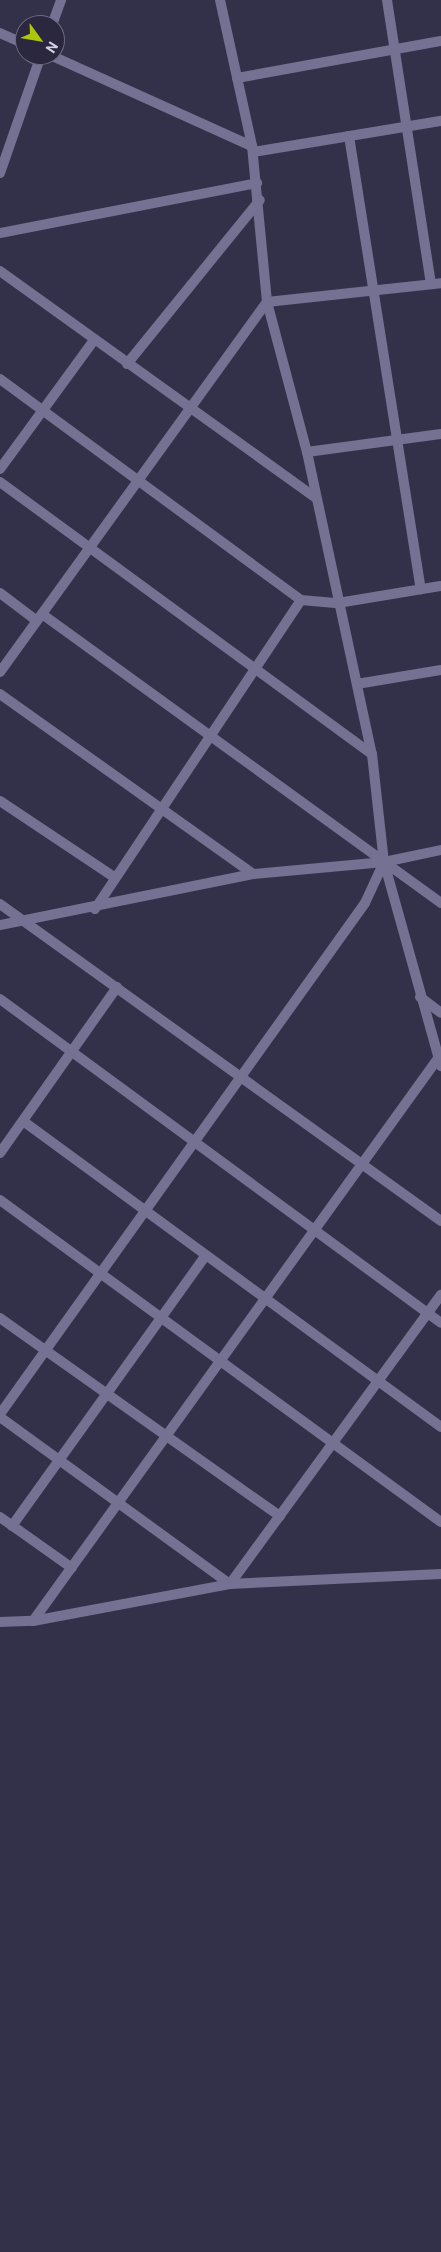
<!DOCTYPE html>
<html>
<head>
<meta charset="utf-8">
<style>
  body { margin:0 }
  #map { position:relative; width:441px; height:2252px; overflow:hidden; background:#333149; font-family:Roboto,sans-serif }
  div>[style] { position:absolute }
  .minor>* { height:10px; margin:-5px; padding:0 5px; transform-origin:5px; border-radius:5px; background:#747193 }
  span { translate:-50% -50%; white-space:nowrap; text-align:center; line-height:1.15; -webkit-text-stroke:5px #2a273e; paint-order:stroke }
  .north { position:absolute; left:15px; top:15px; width:50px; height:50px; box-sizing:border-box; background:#2a273e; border:1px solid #6e6b80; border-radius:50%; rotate:122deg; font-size:14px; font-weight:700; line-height:20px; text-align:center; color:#d3d2e2 }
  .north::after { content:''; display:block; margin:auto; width:18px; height:22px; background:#aec60a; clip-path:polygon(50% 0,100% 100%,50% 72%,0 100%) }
</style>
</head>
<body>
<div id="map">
  <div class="minor">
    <div style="left:220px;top:0;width:149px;rotate:77.6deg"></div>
    <div style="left:252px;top:146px;width:157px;rotate:84.5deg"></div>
    <div style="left:267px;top:302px;width:155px;rotate:75.1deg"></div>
    <div style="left:307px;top:452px;width:309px;rotate:77.9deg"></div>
    <div style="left:372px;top:754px;width:109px;rotate:83.7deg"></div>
    <div style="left:384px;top:862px;width:212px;rotate:74.4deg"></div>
    <div style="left:387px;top:0;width:287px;rotate:81.2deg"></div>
    <div style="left:52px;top:25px;width:27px;rotate:-70deg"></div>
    <div style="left:0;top:33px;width:27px;rotate:24deg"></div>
    <div style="left:50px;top:55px;width:222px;rotate:24.3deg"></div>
    <div style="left:237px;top:78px;width:207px;rotate:-10.3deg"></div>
    <div style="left:349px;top:136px;width:459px;rotate:81deg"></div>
    <div style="left:253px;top:152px;width:191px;rotate:-9.4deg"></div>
    <div style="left:0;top:173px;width:125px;rotate:-70.8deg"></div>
    <div style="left:0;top:233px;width:262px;rotate:-11deg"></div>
    <div style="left:0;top:271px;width:389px;rotate:35.7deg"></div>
    <div style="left:127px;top:364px;width:211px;rotate:-51deg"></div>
    <div style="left:0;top:379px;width:373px;rotate:36.3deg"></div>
    <div style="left:301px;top:600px;width:37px;rotate:5deg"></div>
    <div style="left:338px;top:603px;width:104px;rotate:-9.4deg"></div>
    <div style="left:307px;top:452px;width:135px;rotate:-7.7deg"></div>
    <div style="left:0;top:469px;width:160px;rotate:-53.9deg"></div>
    <div style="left:0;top:482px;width:461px;rotate:36.2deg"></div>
    <div style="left:0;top:593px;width:46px;rotate:37.1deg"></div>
    <div style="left:42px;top:614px;width:493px;rotate:35.9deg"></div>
    <div style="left:0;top:672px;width:456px;rotate:-54.2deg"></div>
    <div style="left:267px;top:302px;width:175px;rotate:-6.2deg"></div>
    <div style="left:357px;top:684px;width:85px;rotate:-9.5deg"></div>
    <div style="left:0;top:694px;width:310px;rotate:35.4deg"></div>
    <div style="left:0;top:801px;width:137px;rotate:33.7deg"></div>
    <div style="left:0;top:904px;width:543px;rotate:35.71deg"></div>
    <div style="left:95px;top:909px;width:371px;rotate:-56.3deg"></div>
    <div style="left:0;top:925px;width:258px;rotate:-11.4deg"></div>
    <div style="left:253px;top:874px;width:132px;rotate:-5.2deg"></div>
    <div style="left:420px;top:997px;width:26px;rotate:37deg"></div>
    <div style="left:0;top:999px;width:547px;rotate:36.3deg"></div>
    <div style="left:23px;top:1121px;width:518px;rotate:36.21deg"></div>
    <div style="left:0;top:1153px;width:203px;rotate:-54.8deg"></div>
    <div style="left:0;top:1200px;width:546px;rotate:36.14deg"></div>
    <div style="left:0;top:1318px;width:343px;rotate:35.3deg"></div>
    <div style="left:0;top:1414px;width:628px;rotate:-54.46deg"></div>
    <div style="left:365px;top:903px;width:45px;rotate:-65.1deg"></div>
    <div style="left:384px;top:862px;width:58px;rotate:-11.9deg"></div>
    <div style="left:0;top:1417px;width:284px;rotate:36deg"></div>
    <div style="left:230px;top:1584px;width:358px;rotate:-53.9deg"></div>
    <div style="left:0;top:1517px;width:88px;rotate:35.3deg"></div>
    <div style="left:12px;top:1526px;width:333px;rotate:-54.4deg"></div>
    <div style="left:33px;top:1621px;width:695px;rotate:-54.25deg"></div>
    <div style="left:0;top:1622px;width:33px;rotate:-2deg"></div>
    <div style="left:33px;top:1621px;width:200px;rotate:-10.6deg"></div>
    <div style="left:230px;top:1584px;width:211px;rotate:-2.7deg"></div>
  </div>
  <div class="north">N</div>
</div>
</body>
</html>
